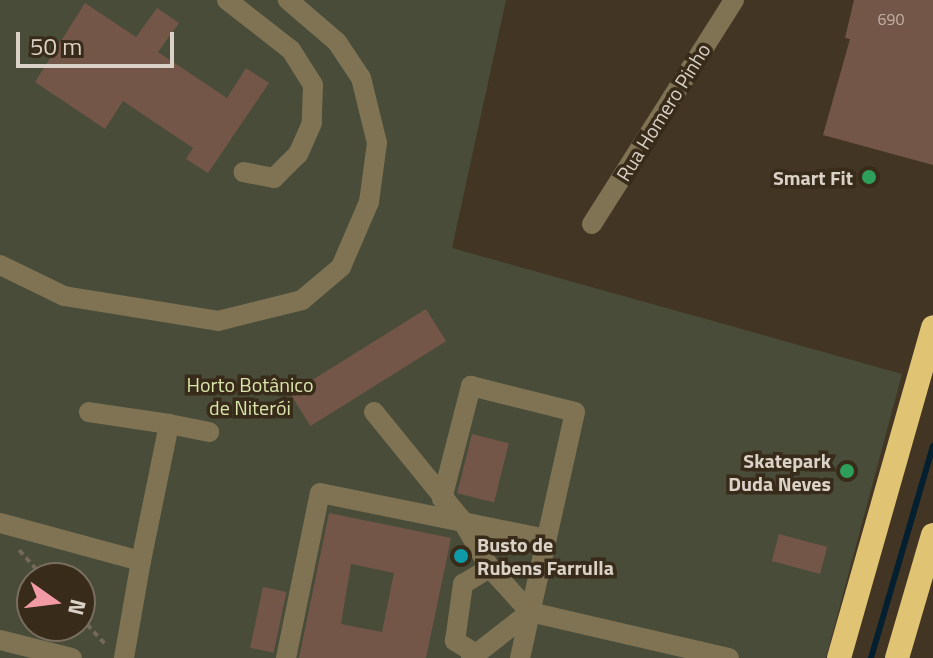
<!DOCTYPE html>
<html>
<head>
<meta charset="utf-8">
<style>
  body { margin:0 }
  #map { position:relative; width:933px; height:658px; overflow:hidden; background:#433524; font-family:"Titillium Web",sans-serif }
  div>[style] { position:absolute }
  .green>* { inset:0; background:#484c39 }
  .stream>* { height:6px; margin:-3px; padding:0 3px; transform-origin:3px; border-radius:3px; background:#042030 }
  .building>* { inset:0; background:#745649; transform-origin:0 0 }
  .path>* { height:4px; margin-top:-2px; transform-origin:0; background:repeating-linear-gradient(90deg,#746859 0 6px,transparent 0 10px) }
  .minor>* { height:20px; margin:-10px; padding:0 10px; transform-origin:10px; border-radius:10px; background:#7f7354 }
  .highway>* { height:24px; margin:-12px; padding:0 12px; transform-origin:12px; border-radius:12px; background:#e1c473 }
  .dots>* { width:22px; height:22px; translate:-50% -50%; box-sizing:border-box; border:4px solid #382b1a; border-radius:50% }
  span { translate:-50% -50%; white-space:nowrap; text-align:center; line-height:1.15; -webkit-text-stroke:7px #382b1a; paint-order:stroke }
  .number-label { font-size:16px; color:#c0b2a8 }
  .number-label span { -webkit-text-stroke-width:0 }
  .street-label { font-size:20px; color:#dad1c7 }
  .poi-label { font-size:20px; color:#dad1c7; font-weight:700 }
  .right { translate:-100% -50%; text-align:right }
  .left { translate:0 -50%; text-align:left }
  .park-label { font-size:20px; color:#d9e4ab }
  .north { position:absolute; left:16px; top:562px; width:80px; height:80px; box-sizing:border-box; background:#382b1a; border:2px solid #796d5f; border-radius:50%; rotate:104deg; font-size:22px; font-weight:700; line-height:32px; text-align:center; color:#dad1c7 }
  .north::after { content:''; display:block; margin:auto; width:28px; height:36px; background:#f39aa7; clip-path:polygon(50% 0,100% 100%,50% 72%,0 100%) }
  .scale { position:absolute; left:16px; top:32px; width:158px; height:36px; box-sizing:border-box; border:4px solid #dad1c7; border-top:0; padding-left:10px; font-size:24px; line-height:28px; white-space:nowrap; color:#dad1c7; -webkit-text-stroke:6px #382b1a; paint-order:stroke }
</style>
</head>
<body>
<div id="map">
  <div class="green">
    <div style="clip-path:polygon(evenodd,0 0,506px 0,452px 248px,902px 374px,826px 658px,0 658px,0 0,32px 578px,80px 578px,80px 626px,32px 626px,32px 578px)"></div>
  </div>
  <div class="stream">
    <div style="left:871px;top:658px;width:221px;rotate:-73.7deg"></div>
  </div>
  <div class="building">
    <div style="clip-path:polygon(854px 0,933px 0,933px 165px,823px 135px,850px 39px,845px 38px)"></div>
    <div style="clip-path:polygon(85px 3px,136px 37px,157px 8px,179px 23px,158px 52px,227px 98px,246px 68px,269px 83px,208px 173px,186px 159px,193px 148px,123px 101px,105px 129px,35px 82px)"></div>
    <div style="left:426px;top:309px;width:38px;height:160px;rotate:58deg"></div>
    <div style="left:472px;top:434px;width:38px;height:61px;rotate:14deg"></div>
    <div style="clip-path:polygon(evenodd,329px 513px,451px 538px,426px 658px,299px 658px,329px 513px,351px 564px,394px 573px,382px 632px,341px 624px,351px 564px)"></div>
    <div style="left:779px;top:534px;width:50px;height:28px;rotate:15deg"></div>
    <div style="left:263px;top:587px;width:24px;height:62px;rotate:12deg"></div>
  </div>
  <div class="path">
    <div style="left:19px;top:550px;width:38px;rotate:48deg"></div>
    <div style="left:80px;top:617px;width:37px;rotate:47deg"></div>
  </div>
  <div class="minor">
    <div style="left:227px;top:0;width:81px;rotate:38deg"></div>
    <div style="left:291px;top:50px;width:41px;rotate:57.8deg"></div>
    <div style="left:313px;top:85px;width:38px;rotate:92deg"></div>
    <div style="left:312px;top:123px;width:34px;rotate:114deg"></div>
    <div style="left:298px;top:154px;width:34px;rotate:135deg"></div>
    <div style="left:274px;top:178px;width:31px;rotate:-169deg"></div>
    <div style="left:592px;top:224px;width:265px;rotate:-57.6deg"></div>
    <div style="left:0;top:265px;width:71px;rotate:25.8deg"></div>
    <div style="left:64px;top:296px;width:156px;rotate:9.2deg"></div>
    <div style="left:218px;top:321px;width:87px;rotate:-14deg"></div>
    <div style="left:302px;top:300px;width:51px;rotate:-40.2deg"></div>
    <div style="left:341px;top:267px;width:71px;rotate:-66.7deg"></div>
    <div style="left:369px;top:202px;width:60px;rotate:-82.3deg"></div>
    <div style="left:377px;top:143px;width:67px;rotate:-103.8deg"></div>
    <div style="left:361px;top:78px;width:43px;rotate:-123.7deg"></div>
    <div style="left:337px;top:42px;width:65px;rotate:-139.4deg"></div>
    <div style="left:374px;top:412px;width:138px;rotate:50.9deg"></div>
    <div style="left:461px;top:519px;width:57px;rotate:59.4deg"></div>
    <div style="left:490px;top:568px;width:59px;rotate:47.7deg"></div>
    <div style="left:169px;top:424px;width:41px;rotate:11.3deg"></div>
    <div style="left:442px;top:499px;width:117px;rotate:-75.6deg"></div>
    <div style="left:471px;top:386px;width:107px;rotate:14deg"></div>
    <div style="left:575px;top:412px;width:252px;rotate:102.6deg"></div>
    <div style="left:0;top:523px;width:146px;rotate:15.1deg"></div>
    <div style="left:141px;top:561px;width:140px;rotate:-78.4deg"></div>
    <div style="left:169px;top:424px;width:81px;rotate:-171.5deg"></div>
    <div style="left:0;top:640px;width:74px;rotate:14deg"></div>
    <div style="left:476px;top:654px;width:25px;rotate:-148deg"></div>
    <div style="left:455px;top:641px;width:58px;rotate:-82deg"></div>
    <div style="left:463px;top:584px;width:31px;rotate:-31deg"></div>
    <div style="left:124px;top:658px;width:98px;rotate:-80.1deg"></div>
    <div style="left:286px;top:658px;width:168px;rotate:-78.4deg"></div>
    <div style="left:320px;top:493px;width:231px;rotate:11.5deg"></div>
    <div style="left:471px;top:658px;width:75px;rotate:-37.9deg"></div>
    <div style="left:530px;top:612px;width:204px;rotate:13deg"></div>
  </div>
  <div class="highway">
    <div style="left:839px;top:658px;width:344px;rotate:-74.1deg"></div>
    <div style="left:897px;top:658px;width:128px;rotate:-73.7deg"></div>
  </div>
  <div class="dots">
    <div style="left:869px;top:177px;background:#2e9e5b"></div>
    <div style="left:847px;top:471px;background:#2e9e5b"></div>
    <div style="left:461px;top:556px;background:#0f9aa8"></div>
  </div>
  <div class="number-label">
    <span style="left:891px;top:19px">690</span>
  </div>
  <div class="street-label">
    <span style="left:663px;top:112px;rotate:-58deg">Rua Homero Pinho</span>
  </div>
  <div class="poi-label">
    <span class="right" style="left:853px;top:177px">Smart Fit</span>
    <span class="right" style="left:831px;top:472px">Skatepark<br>Duda Neves</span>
    <span class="left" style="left:477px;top:556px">Busto de<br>Rubens Farrulla</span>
  </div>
  <div class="park-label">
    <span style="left:250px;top:396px">Horto Botânico<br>de Niterói</span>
  </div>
  <div class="north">N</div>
  <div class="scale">50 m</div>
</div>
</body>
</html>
